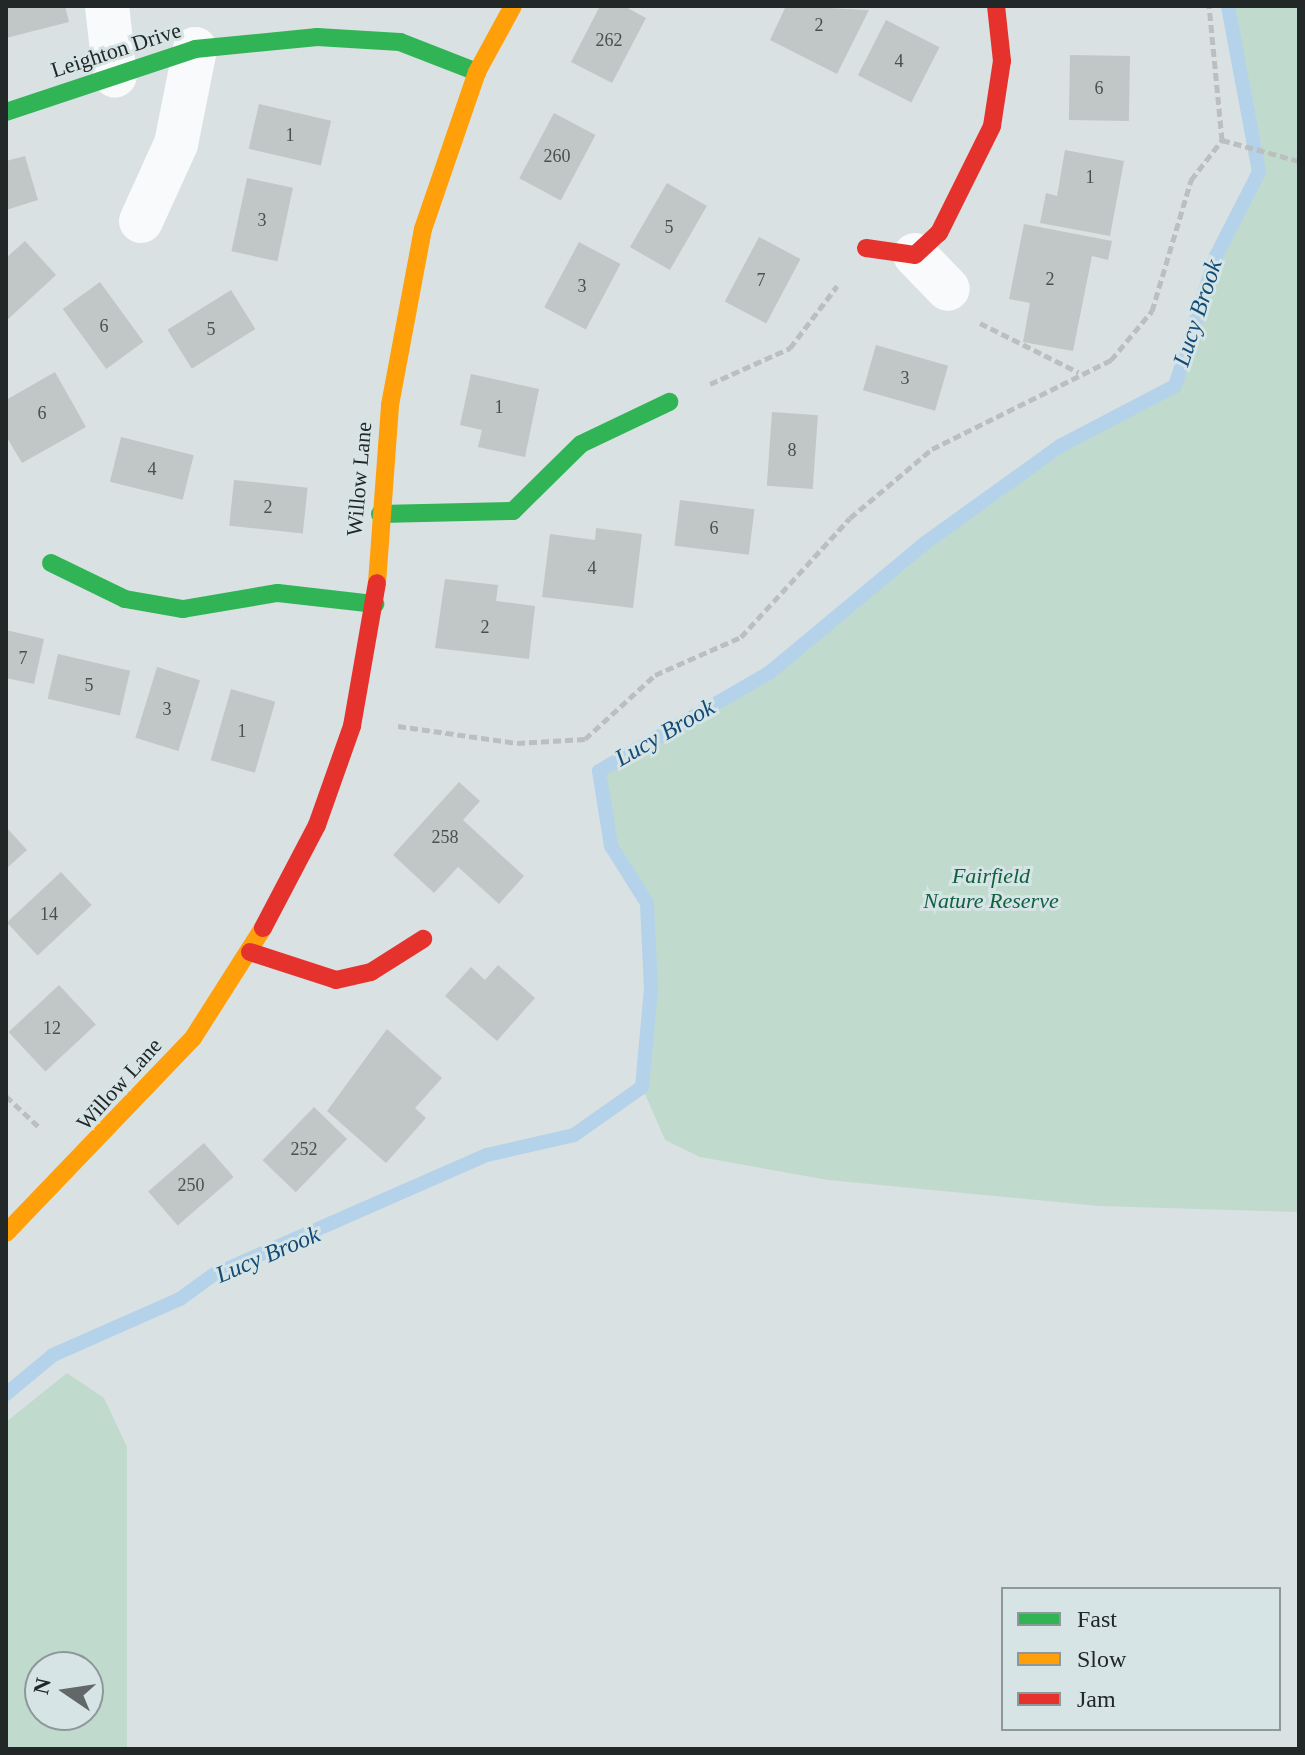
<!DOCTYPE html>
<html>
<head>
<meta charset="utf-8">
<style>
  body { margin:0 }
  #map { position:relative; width:1305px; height:1755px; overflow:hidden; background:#dae1e2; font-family:Georgia,serif }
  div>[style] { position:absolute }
  .green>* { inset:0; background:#c1dace }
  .stream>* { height:14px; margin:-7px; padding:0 7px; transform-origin:7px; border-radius:7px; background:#b4d2ea }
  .building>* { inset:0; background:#c1c7c6; transform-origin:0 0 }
  .path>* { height:5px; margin-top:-2.5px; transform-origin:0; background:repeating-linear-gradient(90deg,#bcbfbf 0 8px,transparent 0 12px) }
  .street>* { height:44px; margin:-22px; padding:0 22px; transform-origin:22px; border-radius:22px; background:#f9fafb }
  .fast>* { height:18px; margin:-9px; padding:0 9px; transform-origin:9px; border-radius:9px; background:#30b455 }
  .slow>* { height:18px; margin:-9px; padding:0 9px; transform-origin:9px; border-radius:9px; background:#ff9f0a }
  .jam>* { height:18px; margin:-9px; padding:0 9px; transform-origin:9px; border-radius:9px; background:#e5322d }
  span { translate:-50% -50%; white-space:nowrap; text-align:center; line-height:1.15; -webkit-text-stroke:6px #d7e4e5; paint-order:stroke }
  .number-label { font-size:18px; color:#4a4f4f }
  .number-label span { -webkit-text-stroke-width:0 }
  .street-label { font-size:22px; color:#222727 }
  .park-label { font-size:22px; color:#0f6140; font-style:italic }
  .water-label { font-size:24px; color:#104c77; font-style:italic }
  .frame { position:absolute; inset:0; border:8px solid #222727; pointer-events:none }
  .legend { position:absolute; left:1001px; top:1587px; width:280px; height:144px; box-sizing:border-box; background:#d7e4e5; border:2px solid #8f9899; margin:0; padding:10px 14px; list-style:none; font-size:24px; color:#222727 }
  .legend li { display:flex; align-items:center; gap:16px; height:40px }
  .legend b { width:40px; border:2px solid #8f9899 }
  .north { position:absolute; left:24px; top:1651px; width:80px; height:80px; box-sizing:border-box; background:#d7e4e5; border:2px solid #8f9899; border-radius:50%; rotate:283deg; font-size:22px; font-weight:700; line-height:32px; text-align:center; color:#222727 }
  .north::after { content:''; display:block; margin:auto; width:28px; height:36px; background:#626868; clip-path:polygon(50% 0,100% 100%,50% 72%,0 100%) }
</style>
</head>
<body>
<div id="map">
  <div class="green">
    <div style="clip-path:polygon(1228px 6px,1299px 6px,1299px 1212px,1100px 1206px,828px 1180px,700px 1157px,665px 1140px,642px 1087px,651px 989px,647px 903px,611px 846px,599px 771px,769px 673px,925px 543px,1060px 446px,1175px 386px,1216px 256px,1259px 172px)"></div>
    <div style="clip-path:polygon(evenodd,67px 1373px,104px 1398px,127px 1447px,127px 1749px,6px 1749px,6px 1422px,67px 1373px,40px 1667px,88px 1667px,88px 1715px,40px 1715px,40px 1667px)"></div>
  </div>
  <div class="stream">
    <div style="left:6px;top:1394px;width:61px;rotate:-39.7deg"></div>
    <div style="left:53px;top:1355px;width:139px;rotate:-23.8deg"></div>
    <div style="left:180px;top:1299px;width:41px;rotate:-36deg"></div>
    <div style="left:213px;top:1275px;width:299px;rotate:-23.7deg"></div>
    <div style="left:487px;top:1155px;width:89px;rotate:-12.9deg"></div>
    <div style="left:574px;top:1135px;width:83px;rotate:-35.2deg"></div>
    <div style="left:642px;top:1087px;width:98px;rotate:-84.8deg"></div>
    <div style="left:651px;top:989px;width:86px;rotate:-92.7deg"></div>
    <div style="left:647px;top:903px;width:67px;rotate:-122.3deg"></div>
    <div style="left:611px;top:846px;width:76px;rotate:-99.1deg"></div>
    <div style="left:599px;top:771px;width:196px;rotate:-30deg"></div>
    <div style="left:769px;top:673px;width:203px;rotate:-39.8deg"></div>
    <div style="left:925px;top:543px;width:166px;rotate:-35.7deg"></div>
    <div style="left:1060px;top:446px;width:130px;rotate:-27.6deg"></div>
    <div style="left:1175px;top:386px;width:136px;rotate:-72.5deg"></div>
    <div style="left:1216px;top:256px;width:94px;rotate:-62.9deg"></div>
    <div style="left:1259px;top:172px;width:169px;rotate:-100.6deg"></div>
  </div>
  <div class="building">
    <div style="clip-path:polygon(6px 6px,65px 6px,69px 22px,6px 38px)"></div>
    <div style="clip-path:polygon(600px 6px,624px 6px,646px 18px,612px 83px,571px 62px)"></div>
    <div style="clip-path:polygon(786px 6px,869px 10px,837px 74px,770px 40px)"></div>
    <div style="left:886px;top:20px;width:60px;height:62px;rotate:27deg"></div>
    <div style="left:1070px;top:55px;width:60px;height:65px;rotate:1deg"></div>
    <div style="left:259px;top:104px;width:74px;height:46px;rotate:13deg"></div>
    <div style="left:554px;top:113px;width:47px;height:74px;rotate:28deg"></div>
    <div style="clip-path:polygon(1065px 150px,1124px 161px,1110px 236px,1040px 223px,1046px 193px,1057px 196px)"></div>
    <div style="clip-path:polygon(25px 156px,38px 200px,6px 210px,6px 161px)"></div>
    <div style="left:247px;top:178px;width:47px;height:75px;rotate:12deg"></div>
    <div style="left:667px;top:183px;width:46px;height:74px;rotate:30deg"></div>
    <div style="clip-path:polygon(1024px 224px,1112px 241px,1108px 260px,1092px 256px,1073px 351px,1023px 342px,1030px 303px,1009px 299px)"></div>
    <div style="left:759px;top:237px;width:47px;height:73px;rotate:28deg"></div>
    <div style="clip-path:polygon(25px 241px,56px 275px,6px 321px,6px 258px)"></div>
    <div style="left:579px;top:242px;width:47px;height:74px;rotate:28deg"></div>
    <div style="left:100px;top:282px;width:74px;height:46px;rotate:54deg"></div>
    <div style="left:231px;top:290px;width:46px;height:75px;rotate:58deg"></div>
    <div style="left:876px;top:345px;width:75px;height:47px;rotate:16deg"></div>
    <div style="clip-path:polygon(55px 372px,86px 427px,22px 463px,6px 436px,6px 400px)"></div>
    <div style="clip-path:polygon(471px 374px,539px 389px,525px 457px,478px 447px,482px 430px,460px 425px)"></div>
    <div style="left:772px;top:412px;width:46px;height:74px;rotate:4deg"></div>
    <div style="left:121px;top:437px;width:75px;height:46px;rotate:14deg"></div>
    <div style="left:234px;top:480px;width:74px;height:46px;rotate:6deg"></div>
    <div style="left:680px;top:500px;width:75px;height:46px;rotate:7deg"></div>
    <div style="clip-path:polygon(596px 528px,642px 534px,633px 608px,542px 597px,550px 534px,595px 540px)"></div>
    <div style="clip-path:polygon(445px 579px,498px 585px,496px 601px,535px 606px,529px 659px,435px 648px)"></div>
    <div style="clip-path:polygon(6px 630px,44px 639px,34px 684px,6px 678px)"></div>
    <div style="left:58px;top:654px;width:74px;height:46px;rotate:13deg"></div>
    <div style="left:157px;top:667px;width:45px;height:74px;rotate:17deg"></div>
    <div style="left:231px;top:689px;width:46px;height:74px;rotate:16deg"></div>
    <div style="clip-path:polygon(459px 782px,480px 801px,463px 820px,524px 876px,499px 904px,458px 867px,434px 893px,393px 855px)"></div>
    <div style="clip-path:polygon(6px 827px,27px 850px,6px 869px)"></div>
    <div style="left:61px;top:872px;width:45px;height:74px;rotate:47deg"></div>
    <div style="clip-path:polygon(498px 965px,535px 998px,497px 1041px,445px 996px,471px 967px,485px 980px)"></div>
    <div style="left:59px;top:985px;width:54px;height:69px;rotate:47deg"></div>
    <div style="clip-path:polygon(387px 1029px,442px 1078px,415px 1108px,426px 1118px,386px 1163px,327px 1111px)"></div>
    <div style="left:314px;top:1107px;width:46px;height:74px;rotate:44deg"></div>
    <div style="left:204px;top:1143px;width:45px;height:74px;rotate:49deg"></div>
  </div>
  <div class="path">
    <div style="left:1222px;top:140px;width:80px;rotate:15.3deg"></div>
    <div style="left:980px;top:323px;width:110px;rotate:26.6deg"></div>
    <div style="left:710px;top:384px;width:88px;rotate:-24.2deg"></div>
    <div style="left:790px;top:348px;width:78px;rotate:-52.8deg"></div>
    <div style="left:398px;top:726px;width:120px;rotate:8.1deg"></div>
    <div style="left:517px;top:743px;width:68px;rotate:-3.4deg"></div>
    <div style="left:585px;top:739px;width:95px;rotate:-42.4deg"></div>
    <div style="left:655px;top:675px;width:94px;rotate:-23.8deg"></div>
    <div style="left:741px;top:637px;width:161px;rotate:-47.5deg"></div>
    <div style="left:850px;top:518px;width:107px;rotate:-40.1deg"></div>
    <div style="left:932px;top:449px;width:200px;rotate:-26.4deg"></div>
    <div style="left:1111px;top:360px;width:64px;rotate:-50.1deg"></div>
    <div style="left:1152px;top:311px;width:137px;rotate:-73.4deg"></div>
    <div style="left:1191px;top:180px;width:51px;rotate:-52.2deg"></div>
    <div style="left:1222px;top:140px;width:135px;rotate:-95.5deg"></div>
    <div style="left:6px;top:1096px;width:47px;rotate:43.3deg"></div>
  </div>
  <div class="street">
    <div style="left:107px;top:6px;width:70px;rotate:83.5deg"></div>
    <div style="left:141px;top:221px;width:85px;rotate:-65.6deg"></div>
    <div style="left:176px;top:144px;width:97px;rotate:-78.7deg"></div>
    <div style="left:915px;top:255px;width:47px;rotate:45.9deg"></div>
  </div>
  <div class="fast">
    <div style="left:6px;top:112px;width:199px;rotate:-18.4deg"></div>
    <div style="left:195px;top:49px;width:123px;rotate:-5.6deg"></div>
    <div style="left:317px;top:37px;width:83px;rotate:3.4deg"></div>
    <div style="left:400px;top:42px;width:83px;rotate:21.3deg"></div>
    <div style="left:380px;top:514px;width:133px;rotate:-1.3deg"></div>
    <div style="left:513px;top:511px;width:95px;rotate:-44.6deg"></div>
    <div style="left:581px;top:444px;width:98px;rotate:-25.5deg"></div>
    <div style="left:51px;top:563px;width:82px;rotate:25.9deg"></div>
    <div style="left:125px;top:599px;width:59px;rotate:9.8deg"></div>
    <div style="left:183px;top:609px;width:96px;rotate:-9.6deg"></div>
    <div style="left:278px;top:593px;width:98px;rotate:6.5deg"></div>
  </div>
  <div class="slow">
    <div style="left:377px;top:583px;width:178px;rotate:-85.8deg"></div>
    <div style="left:390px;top:405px;width:179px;rotate:-79.4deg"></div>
    <div style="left:423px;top:229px;width:166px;rotate:-71deg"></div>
    <div style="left:477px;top:72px;width:75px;rotate:-61.4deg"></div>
    <div style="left:6px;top:1233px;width:270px;rotate:-46.2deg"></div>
    <div style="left:193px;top:1038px;width:130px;rotate:-57.5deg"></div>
  </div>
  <div class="jam">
    <div style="left:866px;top:248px;width:49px;rotate:8.1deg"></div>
    <div style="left:915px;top:255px;width:33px;rotate:-43deg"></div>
    <div style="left:939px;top:233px;width:119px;rotate:-63.6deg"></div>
    <div style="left:992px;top:126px;width:66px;rotate:-81.3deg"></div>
    <div style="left:1002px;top:61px;width:55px;rotate:-96.2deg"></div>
    <div style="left:263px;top:928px;width:116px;rotate:-62.3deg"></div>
    <div style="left:317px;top:825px;width:105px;rotate:-70.5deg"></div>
    <div style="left:352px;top:726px;width:145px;rotate:-80.1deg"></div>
    <div style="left:250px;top:952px;width:90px;rotate:18deg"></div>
    <div style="left:336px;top:980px;width:36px;rotate:-13deg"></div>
    <div style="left:371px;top:972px;width:62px;rotate:-32.4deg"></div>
  </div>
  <div class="number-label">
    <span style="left:819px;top:25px">2</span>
    <span style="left:609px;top:40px">262</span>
    <span style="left:899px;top:61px">4</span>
    <span style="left:1099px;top:88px">6</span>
    <span style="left:290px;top:135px">1</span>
    <span style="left:557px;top:156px">260</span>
    <span style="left:1090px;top:177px">1</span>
    <span style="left:262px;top:220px">3</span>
    <span style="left:669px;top:227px">5</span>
    <span style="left:1050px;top:279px">2</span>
    <span style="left:761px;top:280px">7</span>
    <span style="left:582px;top:286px">3</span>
    <span style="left:104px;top:326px">6</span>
    <span style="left:211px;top:329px">5</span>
    <span style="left:905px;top:378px">3</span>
    <span style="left:499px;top:407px">1</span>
    <span style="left:42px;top:413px">6</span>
    <span style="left:792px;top:450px">8</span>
    <span style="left:152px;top:469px">4</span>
    <span style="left:268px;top:507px">2</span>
    <span style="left:714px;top:528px">6</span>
    <span style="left:592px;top:568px">4</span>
    <span style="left:485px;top:627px">2</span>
    <span style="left:23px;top:658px">7</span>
    <span style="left:89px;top:685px">5</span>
    <span style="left:167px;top:709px">3</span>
    <span style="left:242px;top:731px">1</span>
    <span style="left:445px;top:837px">258</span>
    <span style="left:49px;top:914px">14</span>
    <span style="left:52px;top:1028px">12</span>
    <span style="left:304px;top:1149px">252</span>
    <span style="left:191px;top:1185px">250</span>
  </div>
  <div class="street-label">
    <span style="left:116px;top:50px;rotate:-18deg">Leighton Drive</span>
    <span style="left:359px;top:479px;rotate:-85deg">Willow Lane</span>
    <span style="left:119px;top:1084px;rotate:-48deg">Willow Lane</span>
  </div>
  <div class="park-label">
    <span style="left:991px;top:888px">Fairfield<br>Nature Reserve</span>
  </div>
  <div class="water-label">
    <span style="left:1198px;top:313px;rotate:-72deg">Lucy Brook</span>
    <span style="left:665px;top:733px;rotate:-30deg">Lucy Brook</span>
    <span style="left:268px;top:1255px;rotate:-23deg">Lucy Brook</span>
  </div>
  <div class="frame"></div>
  <ul class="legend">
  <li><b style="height:10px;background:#30b455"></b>Fast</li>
  <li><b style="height:10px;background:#ff9f0a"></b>Slow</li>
  <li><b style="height:10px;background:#e5322d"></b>Jam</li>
  </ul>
  <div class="north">N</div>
</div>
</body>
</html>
